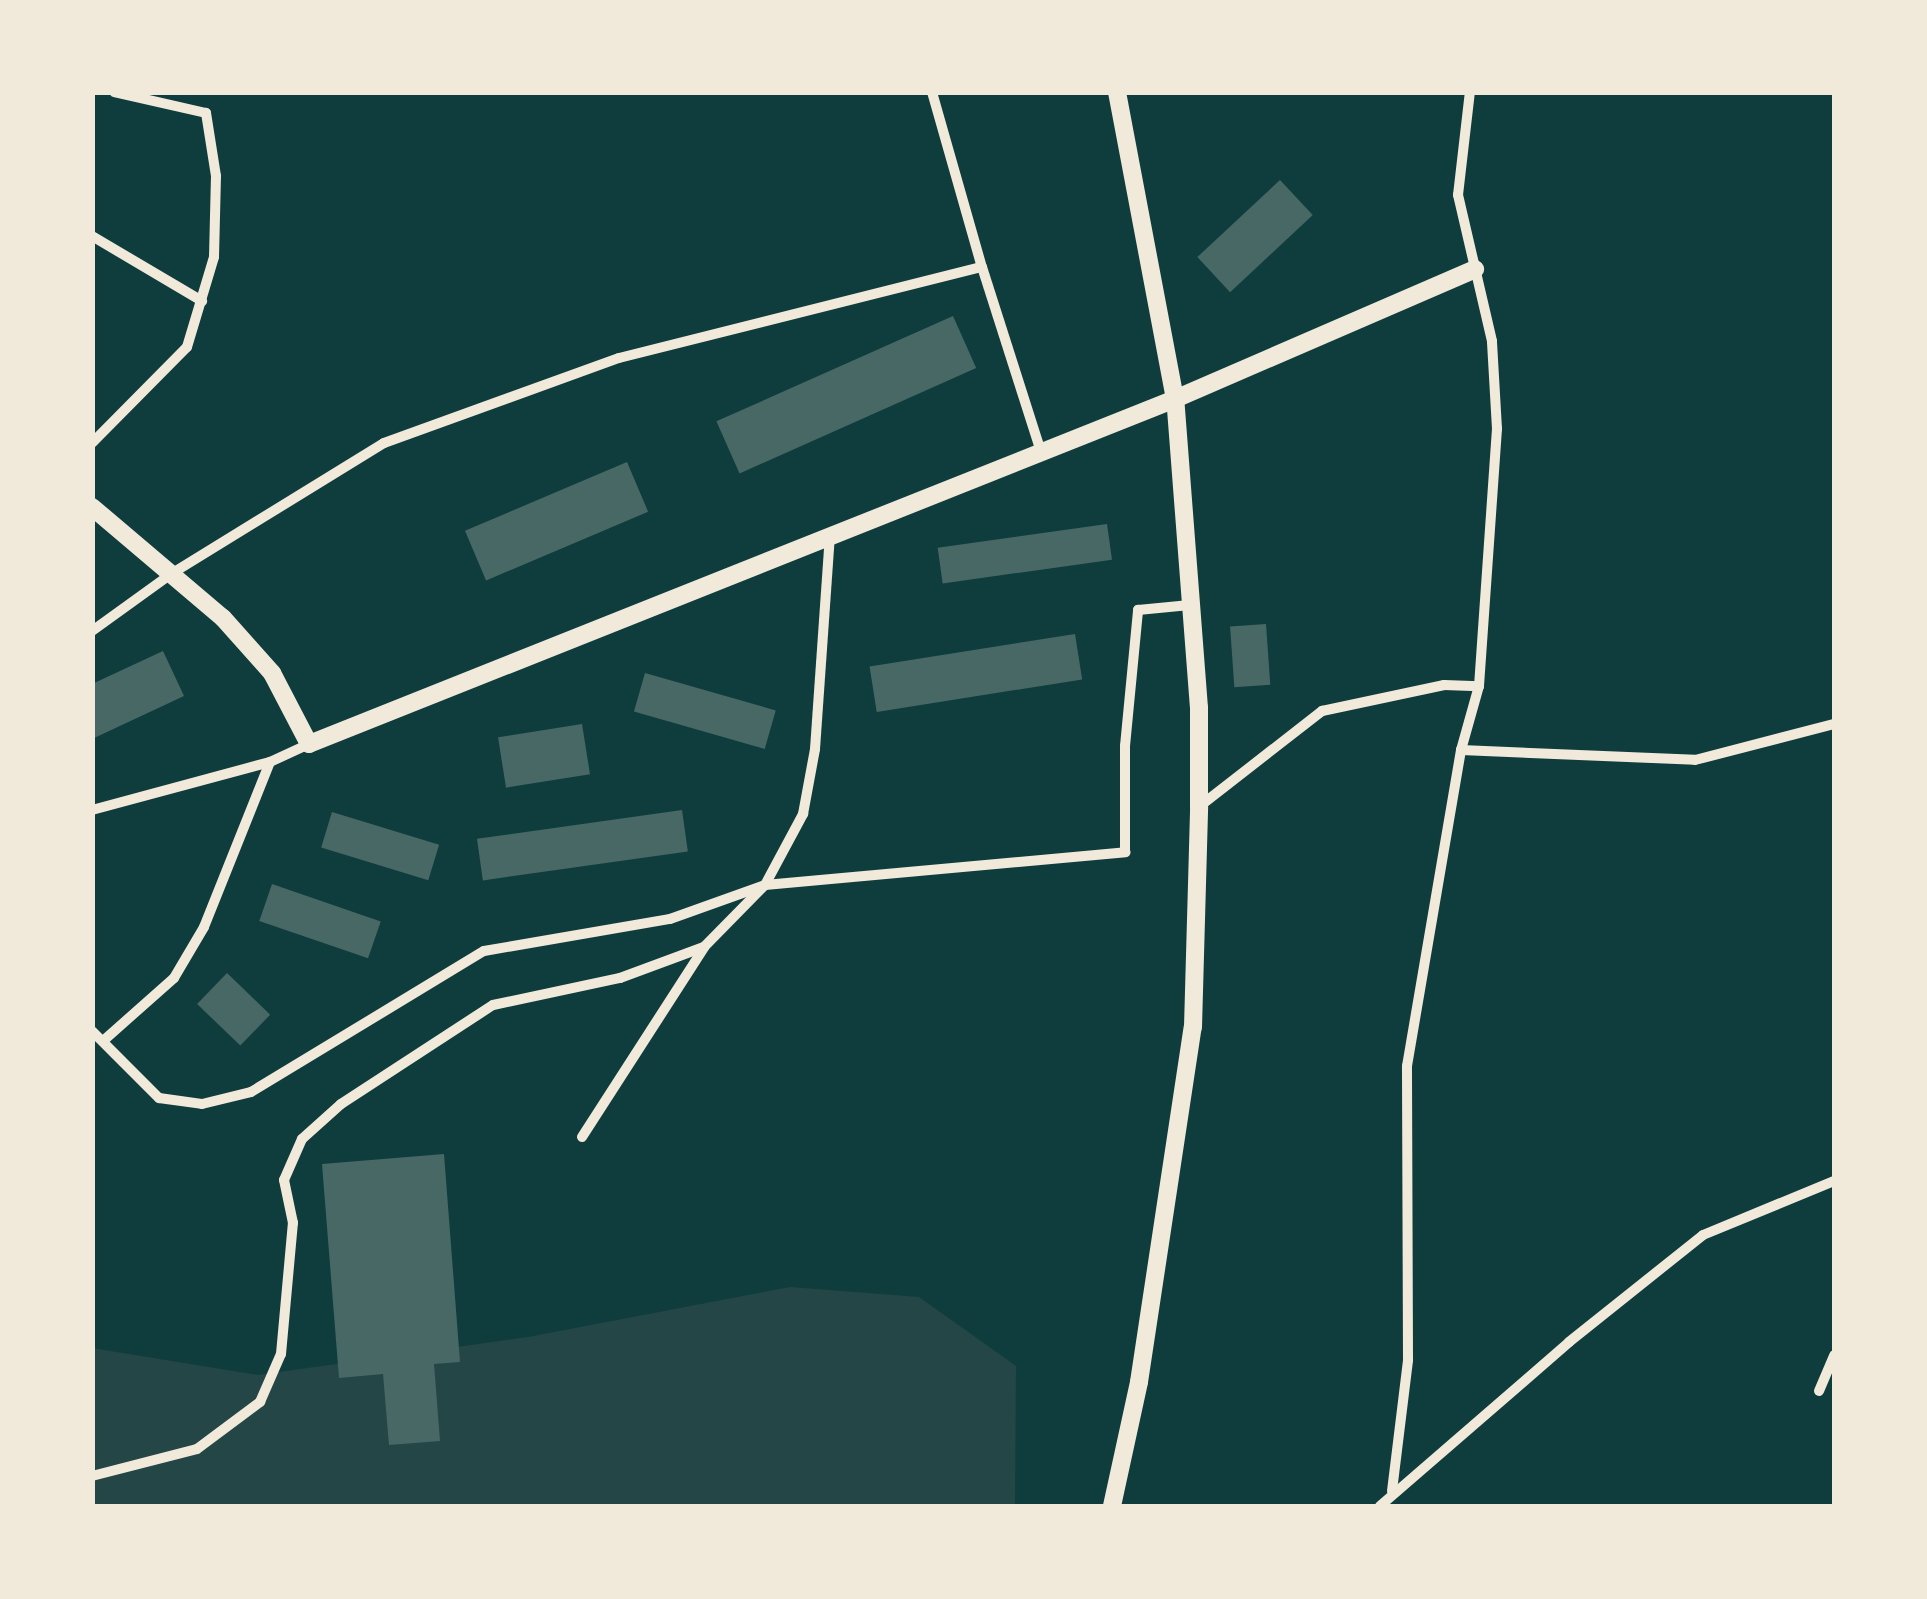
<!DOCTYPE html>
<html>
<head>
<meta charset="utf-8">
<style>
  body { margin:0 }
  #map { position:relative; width:1927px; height:1599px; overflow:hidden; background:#0f3d3e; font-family:"PT Sans Narrow",sans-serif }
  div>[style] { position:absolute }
  .green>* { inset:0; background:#244646 }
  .building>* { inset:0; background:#486865; transform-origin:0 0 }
  .minor>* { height:10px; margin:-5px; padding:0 5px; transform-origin:5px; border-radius:5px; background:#f1e9da }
  .tertiary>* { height:18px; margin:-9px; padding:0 9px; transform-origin:9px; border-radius:9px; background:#f1e9da }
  span { translate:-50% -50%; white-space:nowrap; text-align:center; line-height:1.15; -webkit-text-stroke:8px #f1e9da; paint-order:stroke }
  .frame { position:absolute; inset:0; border:95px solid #f1e9da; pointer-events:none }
</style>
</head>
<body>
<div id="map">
  <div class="green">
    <div style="clip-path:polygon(790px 1287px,919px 1297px,1016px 1366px,1015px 1506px,93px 1506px,92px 1348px,258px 1375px,528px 1337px)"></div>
  </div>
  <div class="building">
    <div style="left:1280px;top:180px;width:48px;height:113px;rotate:47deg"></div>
    <div style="left:953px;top:316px;width:57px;height:259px;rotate:66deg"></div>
    <div style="left:627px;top:462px;width:54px;height:176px;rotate:67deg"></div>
    <div style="left:1107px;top:524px;width:36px;height:171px;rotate:82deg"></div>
    <div style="left:1266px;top:624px;width:61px;height:36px;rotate:86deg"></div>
    <div style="left:1075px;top:634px;width:46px;height:208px;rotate:81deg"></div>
    <div style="clip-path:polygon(163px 651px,184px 696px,92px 739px,92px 684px)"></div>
    <div style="left:645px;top:673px;width:136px;height:40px;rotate:16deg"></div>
    <div style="left:582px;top:724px;width:51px;height:85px;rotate:81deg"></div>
    <div style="left:682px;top:810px;width:42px;height:207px;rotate:82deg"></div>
    <div style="left:332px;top:812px;width:112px;height:37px;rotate:17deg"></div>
    <div style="left:272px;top:884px;width:115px;height:39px;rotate:19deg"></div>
    <div style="left:227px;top:973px;width:60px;height:43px;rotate:44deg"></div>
    <div style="clip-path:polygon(444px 1154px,460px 1362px,434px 1364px,440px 1441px,389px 1445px,383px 1374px,339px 1378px,322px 1164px)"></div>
  </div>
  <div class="minor">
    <div style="left:932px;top:92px;width:182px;rotate:74.1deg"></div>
    <div style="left:92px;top:236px;width:128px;rotate:30.6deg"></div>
    <div style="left:92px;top:443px;width:135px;rotate:-45.3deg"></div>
    <div style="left:187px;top:347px;width:94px;rotate:-73.3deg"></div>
    <div style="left:214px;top:257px;width:81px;rotate:-88.6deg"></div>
    <div style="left:216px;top:176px;width:64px;rotate:-99deg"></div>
    <div style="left:206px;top:113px;width:94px;rotate:-167.1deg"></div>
    <div style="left:92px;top:631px;width:97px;rotate:-35.8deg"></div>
    <div style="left:171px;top:574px;width:250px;rotate:-31.6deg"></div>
    <div style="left:384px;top:443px;width:250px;rotate:-19.9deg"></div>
    <div style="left:619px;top:358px;width:374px;rotate:-14.1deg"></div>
    <div style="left:982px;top:267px;width:194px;rotate:72.3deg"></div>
    <div style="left:1461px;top:750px;width:234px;rotate:2.4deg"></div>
    <div style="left:1695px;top:760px;width:144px;rotate:-14.5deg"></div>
    <div style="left:1200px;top:806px;width:155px;rotate:-37.9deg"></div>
    <div style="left:1322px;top:711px;width:125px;rotate:-12deg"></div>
    <div style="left:1444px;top:685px;width:35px;rotate:2deg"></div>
    <div style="left:92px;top:810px;width:184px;rotate:-15.1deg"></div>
    <div style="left:270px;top:762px;width:43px;rotate:-24.8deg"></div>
    <div style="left:92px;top:1031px;width:95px;rotate:45deg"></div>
    <div style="left:159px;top:1098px;width:43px;rotate:7.9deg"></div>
    <div style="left:202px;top:1104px;width:50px;rotate:-13.8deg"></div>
    <div style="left:251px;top:1092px;width:272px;rotate:-31.2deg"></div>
    <div style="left:484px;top:951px;width:189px;rotate:-9.8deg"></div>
    <div style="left:670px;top:919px;width:101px;rotate:-19.7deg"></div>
    <div style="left:765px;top:885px;width:362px;rotate:-5.2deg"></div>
    <div style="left:1125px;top:852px;width:106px;rotate:-90deg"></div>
    <div style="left:1125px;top:746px;width:137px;rotate:-84.5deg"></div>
    <div style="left:1138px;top:610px;width:52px;rotate:-5.5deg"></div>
    <div style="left:103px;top:1041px;width:95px;rotate:-41.6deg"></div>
    <div style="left:174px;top:978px;width:59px;rotate:-59.5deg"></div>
    <div style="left:204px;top:927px;width:178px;rotate:-68.2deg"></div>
    <div style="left:582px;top:1137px;width:225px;rotate:-57.2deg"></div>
    <div style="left:1819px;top:1391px;width:39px;rotate:-67deg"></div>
    <div style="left:92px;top:1476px;width:108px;rotate:-14.4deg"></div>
    <div style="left:197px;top:1449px;width:79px;rotate:-36.7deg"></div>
    <div style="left:260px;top:1402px;width:52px;rotate:-66.4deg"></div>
    <div style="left:281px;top:1354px;width:132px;rotate:-84.8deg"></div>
    <div style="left:293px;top:1223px;width:44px;rotate:-101.8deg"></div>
    <div style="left:284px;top:1180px;width:45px;rotate:-66.3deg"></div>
    <div style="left:302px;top:1139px;width:52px;rotate:-41.9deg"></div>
    <div style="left:341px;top:1104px;width:181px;rotate:-33.1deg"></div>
    <div style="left:493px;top:1005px;width:130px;rotate:-12deg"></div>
    <div style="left:620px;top:978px;width:90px;rotate:-20.3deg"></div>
    <div style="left:704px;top:947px;width:87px;rotate:-45.5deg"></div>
    <div style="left:765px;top:885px;width:81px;rotate:-61.8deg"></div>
    <div style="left:803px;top:814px;width:66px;rotate:-79.5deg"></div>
    <div style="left:815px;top:749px;width:213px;rotate:-86deg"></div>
    <div style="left:1392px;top:1491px;width:132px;rotate:-83deg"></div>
    <div style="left:1408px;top:1360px;width:294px;rotate:-90.2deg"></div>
    <div style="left:1407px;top:1066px;width:321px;rotate:-80.3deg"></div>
    <div style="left:1461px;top:750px;width:66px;rotate:-74.3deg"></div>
    <div style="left:1479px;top:686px;width:258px;rotate:-86deg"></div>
    <div style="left:1497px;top:429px;width:88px;rotate:-93.3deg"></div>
    <div style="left:1492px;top:341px;width:150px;rotate:-103.1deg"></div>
    <div style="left:1458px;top:195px;width:104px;rotate:-83.4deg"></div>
    <div style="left:1380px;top:1506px;width:250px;rotate:-40.9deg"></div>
    <div style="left:1569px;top:1342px;width:171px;rotate:-38.6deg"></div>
    <div style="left:1703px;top:1235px;width:142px;rotate:-22.4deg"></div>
  </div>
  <div class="tertiary">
    <div style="left:92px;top:507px;width:172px;rotate:40.3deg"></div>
    <div style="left:223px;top:618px;width:74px;rotate:48.3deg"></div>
    <div style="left:272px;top:673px;width:80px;rotate:62.5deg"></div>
    <div style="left:309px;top:744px;width:932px;rotate:-21.72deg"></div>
    <div style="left:1175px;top:399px;width:327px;rotate:-23.4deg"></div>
    <div style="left:1112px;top:1506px;width:127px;rotate:-77.7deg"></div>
    <div style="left:1139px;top:1382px;width:359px;rotate:-81.4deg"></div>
    <div style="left:1193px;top:1027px;width:220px;rotate:-88.4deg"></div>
    <div style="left:1199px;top:807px;width:99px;rotate:-90deg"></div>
    <div style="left:1199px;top:708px;width:310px;rotate:-94.4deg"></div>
    <div style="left:1175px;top:399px;width:312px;rotate:-100.7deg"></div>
  </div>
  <div class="frame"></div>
</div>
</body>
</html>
